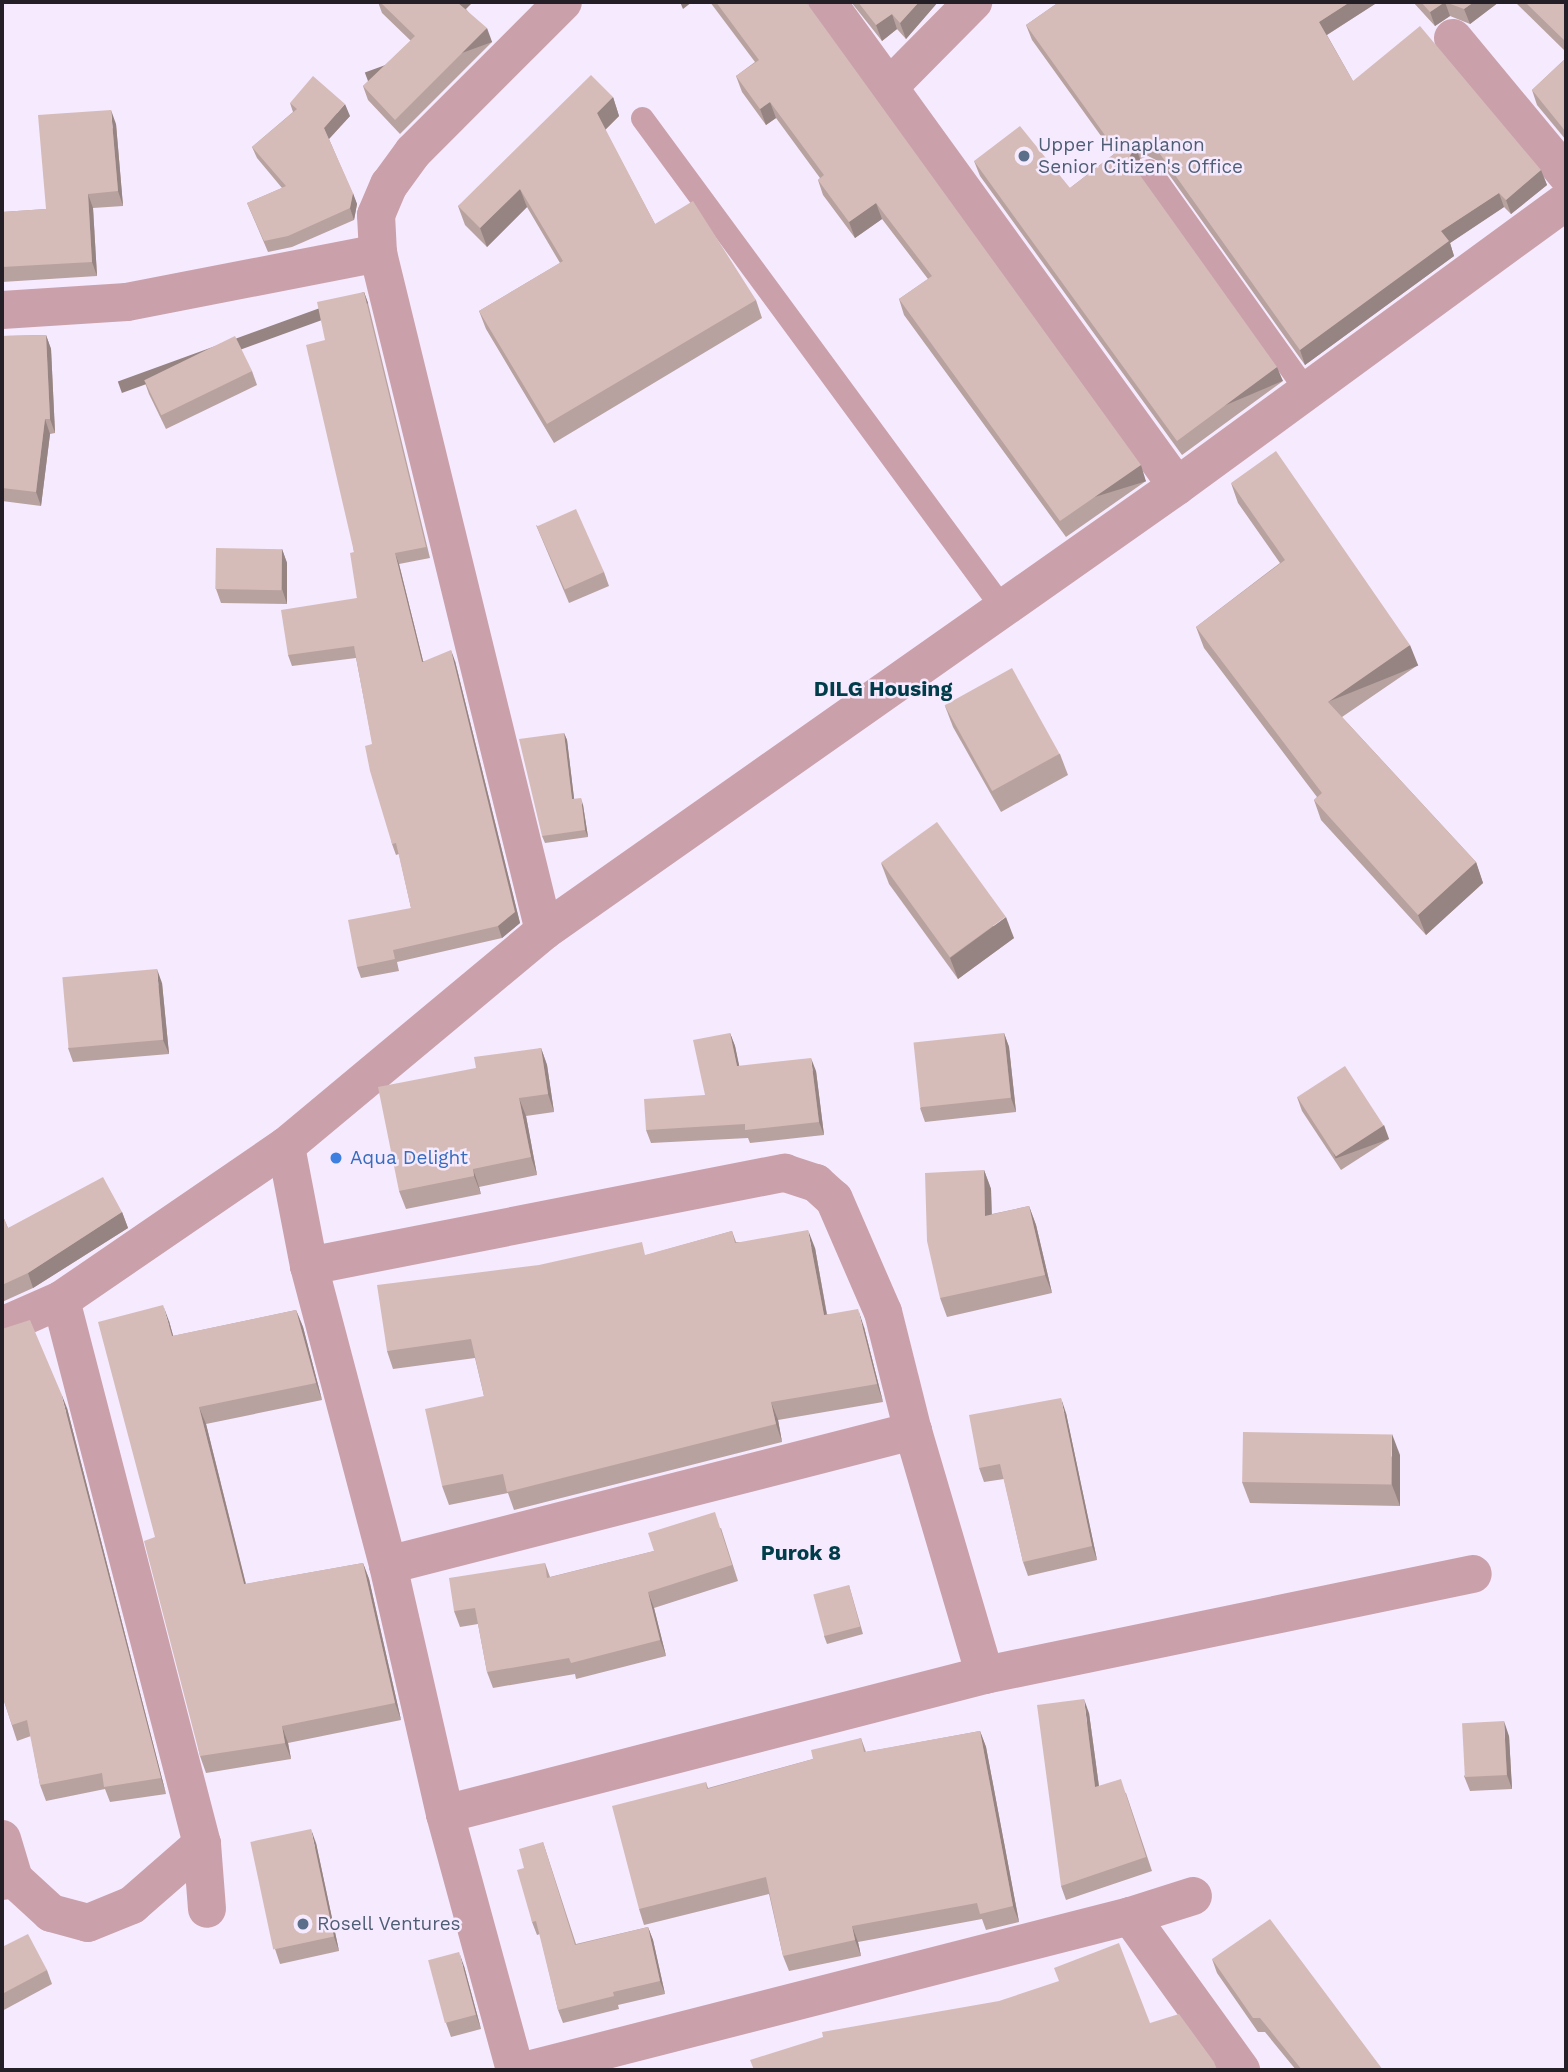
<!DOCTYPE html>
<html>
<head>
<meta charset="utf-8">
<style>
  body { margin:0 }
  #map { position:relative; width:1568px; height:2072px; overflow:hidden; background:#f6eaff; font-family:"Work Sans",sans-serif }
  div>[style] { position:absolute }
  .service>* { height:23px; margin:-11.5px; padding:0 11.5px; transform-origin:11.5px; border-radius:11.5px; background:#caa1aa }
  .minor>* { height:38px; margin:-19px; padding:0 19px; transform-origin:19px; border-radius:19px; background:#caa1aa }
  .tertiary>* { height:38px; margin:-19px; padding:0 19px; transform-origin:19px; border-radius:19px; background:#caa1aa }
  .wall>* { inset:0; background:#b8a29f }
  .shaded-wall>* { inset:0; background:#968482; transform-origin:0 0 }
  .building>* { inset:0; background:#d6bcb9; transform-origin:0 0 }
  .dots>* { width:19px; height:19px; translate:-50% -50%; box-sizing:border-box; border:4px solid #f6eaff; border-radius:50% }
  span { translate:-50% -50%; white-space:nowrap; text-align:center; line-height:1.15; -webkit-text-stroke:5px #f6eaff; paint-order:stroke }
  .service-label { font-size:19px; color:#4e5e75 }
  .left { translate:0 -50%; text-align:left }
  .shop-label { font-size:19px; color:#366cbe }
  .neighbourhood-label { font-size:21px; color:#003c49; font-weight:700 }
  .frame { position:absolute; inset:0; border:4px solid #241f27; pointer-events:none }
</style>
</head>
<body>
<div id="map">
  <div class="service">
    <div style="left:642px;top:118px;width:611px;rotate:53.66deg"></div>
    <div style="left:1149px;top:170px;width:270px;rotate:54.5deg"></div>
  </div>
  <div class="minor">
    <div style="left:827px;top:2px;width:597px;rotate:54.13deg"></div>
    <div style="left:1453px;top:38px;width:177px;rotate:50.3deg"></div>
    <div style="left:889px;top:87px;width:120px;rotate:-45.3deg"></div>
    <div style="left:2px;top:310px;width:125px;rotate:-3.7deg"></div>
    <div style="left:127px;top:302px;width:256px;rotate:-11deg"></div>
    <div style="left:544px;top:931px;width:698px;rotate:-103.76deg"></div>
    <div style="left:378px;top:253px;width:38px;rotate:-93deg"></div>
    <div style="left:376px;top:215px;width:33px;rotate:-67deg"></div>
    <div style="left:389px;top:185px;width:41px;rotate:-54deg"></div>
    <div style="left:413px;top:152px;width:212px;rotate:-45deg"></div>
    <div style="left:309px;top:1266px;width:485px;rotate:-11.1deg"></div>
    <div style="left:785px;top:1173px;width:33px;rotate:18deg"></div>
    <div style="left:816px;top:1183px;width:24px;rotate:42deg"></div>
    <div style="left:834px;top:1199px;width:123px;rotate:66.6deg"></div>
    <div style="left:883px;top:1312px;width:123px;rotate:75.9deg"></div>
    <div style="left:913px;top:1431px;width:254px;rotate:73.6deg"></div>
    <div style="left:61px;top:1300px;width:562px;rotate:75.47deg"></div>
    <div style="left:202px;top:1844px;width:65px;rotate:85.6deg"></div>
    <div style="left:2px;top:1326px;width:64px;rotate:-23.8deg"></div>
    <div style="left:61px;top:1300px;width:273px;rotate:-34.4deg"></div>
    <div style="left:388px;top:1565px;width:542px;rotate:-14.32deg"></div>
    <div style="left:445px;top:1814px;width:558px;rotate:-14.43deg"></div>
    <div style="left:985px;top:1675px;width:498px;rotate:-11.7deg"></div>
    <div style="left:2px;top:1839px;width:42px;rotate:73.3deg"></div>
    <div style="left:2px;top:1881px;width:12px;rotate:-9deg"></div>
    <div style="left:14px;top:1879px;width:50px;rotate:42.6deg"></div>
    <div style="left:51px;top:1913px;width:38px;rotate:15deg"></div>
    <div style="left:88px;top:1923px;width:48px;rotate:-22.2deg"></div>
    <div style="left:132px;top:1905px;width:93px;rotate:-41.1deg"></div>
    <div style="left:1130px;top:1916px;width:190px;rotate:54.2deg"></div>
    <div style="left:528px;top:2070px;width:621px;rotate:-14.35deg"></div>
    <div style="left:1130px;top:1916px;width:66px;rotate:-17.6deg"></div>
  </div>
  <div class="tertiary">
    <div style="left:515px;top:2070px;width:265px;rotate:-105.3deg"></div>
    <div style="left:445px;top:1814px;width:255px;rotate:-102.9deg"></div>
    <div style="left:388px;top:1565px;width:309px;rotate:-104.8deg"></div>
    <div style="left:309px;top:1266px;width:122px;rotate:-100.9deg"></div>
    <div style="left:286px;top:1146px;width:336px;rotate:-39.8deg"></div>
    <div style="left:544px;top:931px;width:774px;rotate:-35.11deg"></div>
    <div style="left:1177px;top:486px;width:482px;rotate:-36.2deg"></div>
  </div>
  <div class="wall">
    <div style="clip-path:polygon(378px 2px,466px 9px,492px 42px,400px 134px,368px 100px,363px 86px,411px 41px,382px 13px)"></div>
    <div style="clip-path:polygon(710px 2px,808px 2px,808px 5px,1146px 481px,1066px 537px,904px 315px,899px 299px,928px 279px,882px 219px,855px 238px,823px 195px,818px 180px,820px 178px,776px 118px,766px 125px,742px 92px,736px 76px,755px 62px)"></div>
    <div style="clip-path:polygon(851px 2px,938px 2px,906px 39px,897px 29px,882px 41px)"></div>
    <div style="clip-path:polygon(1059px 2px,1378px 2px,1327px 35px,1353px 81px,1541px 170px,1547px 185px,1511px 214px,1504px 207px,1450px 243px,1454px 256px,1305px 365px,1160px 162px,1148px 156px,1140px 159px,1136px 169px,1283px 381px,1182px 455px,980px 176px,974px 161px,1070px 188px,1114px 154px,1032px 40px,1026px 25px)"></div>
    <div style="clip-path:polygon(1413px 2px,1499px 2px,1470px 24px,1450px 16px,1435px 26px)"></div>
    <div style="clip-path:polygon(1515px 2px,1566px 2px,1566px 52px)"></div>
    <div style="clip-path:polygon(1566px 58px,1566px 140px,1537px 105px,1532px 90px)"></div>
    <div style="clip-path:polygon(613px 97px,619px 116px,605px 130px,655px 224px,756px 300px,762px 318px,554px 443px,486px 329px,479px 311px,560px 263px,527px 207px,487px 247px,465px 225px,458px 206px)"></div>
    <div style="clip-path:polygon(290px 103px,350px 116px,329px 139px,357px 204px,354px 220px,292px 247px,268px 252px,247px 203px,282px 188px,257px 158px,252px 147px,293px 112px)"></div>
    <div style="clip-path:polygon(116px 124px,123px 206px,93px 208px,97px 276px,2px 282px,2px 212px,46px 209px)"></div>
    <div style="clip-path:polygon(364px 292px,368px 303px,430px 558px,399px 564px,423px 661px,455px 661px,520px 923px,502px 938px,397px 962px,399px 971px,361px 978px,357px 967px,411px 908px,399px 854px,396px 855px,392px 844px,356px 658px,292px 666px,288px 655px,357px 598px,354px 552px,325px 340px)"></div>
    <div style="clip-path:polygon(46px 335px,51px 349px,55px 433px,50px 434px,41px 506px,2px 501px,2px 336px)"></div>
    <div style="clip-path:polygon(252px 371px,257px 385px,166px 429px,149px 394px,144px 380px)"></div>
    <div style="clip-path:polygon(1231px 483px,1418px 665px,1342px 717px,1476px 862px,1483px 883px,1426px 935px,1321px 820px,1314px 800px,1317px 797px,1204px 648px,1196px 627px,1280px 563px,1238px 503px)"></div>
    <div style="clip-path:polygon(536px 525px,604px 572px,609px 586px,569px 603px)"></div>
    <div style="clip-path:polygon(282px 549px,287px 563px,287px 604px,221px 603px,216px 589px)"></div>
    <div style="clip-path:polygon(945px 706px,1060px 754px,1068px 775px,1001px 812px,953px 727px)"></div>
    <div style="clip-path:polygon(564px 733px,567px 740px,574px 799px,583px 805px,588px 837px,545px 843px,542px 836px)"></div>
    <div style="clip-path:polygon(881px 863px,1014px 938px,958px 979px,889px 884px)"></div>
    <div style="clip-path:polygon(162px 983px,169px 1054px,73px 1062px,68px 1048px)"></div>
    <div style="clip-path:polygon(730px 1033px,735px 1046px,739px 1066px,816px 1071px,824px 1135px,750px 1143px,748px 1138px,651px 1143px,646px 1130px,705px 1095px)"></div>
    <div style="clip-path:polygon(1004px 1033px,1009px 1047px,1016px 1112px,925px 1122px,920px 1108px)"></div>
    <div style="clip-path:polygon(541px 1048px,547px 1065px,554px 1112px,526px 1116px,537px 1175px,479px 1187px,481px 1194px,406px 1209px,399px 1191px,476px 1068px)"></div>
    <div style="clip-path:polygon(1297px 1097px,1389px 1139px,1341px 1170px,1302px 1111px)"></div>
    <div style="clip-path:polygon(984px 1170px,991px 1189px,992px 1214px,1029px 1206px,1036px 1225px,1052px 1293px,947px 1317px,940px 1298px)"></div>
    <div style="clip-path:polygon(122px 1212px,128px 1228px,33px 1288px,2px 1302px,2px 1214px,8px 1228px)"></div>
    <div style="clip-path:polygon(732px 1231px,736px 1242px,815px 1248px,827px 1314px,864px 1327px,883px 1402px,778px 1420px,782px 1442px,514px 1510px,508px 1493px,449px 1505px,442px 1486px,484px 1396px,475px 1358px,393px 1369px,387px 1351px,647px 1255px)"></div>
    <div style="clip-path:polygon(296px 1310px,303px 1327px,322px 1400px,206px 1424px,246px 1584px,363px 1563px,369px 1579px,401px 1720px,288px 1743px,291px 1759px,206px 1773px,200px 1756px,155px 1537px,169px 1321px,173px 1336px)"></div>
    <div style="clip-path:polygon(67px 1408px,166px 1794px,110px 1802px,105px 1789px,46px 1801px,40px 1785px,31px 1736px,17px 1741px,2px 1695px)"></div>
    <div style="clip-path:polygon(1066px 1413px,1097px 1560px,1028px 1576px,1023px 1562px,1004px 1479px,984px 1482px,979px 1468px)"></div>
    <div style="clip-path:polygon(1400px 1455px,1400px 1506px,1250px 1503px,1242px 1482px)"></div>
    <div style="clip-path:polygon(721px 1528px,738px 1581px,654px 1608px,666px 1656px,576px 1679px,575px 1674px,493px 1688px,487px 1672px,478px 1624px,460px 1627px,454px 1611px,545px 1563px,550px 1577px,654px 1551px)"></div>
    <div style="clip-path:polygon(849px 1585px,863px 1634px,827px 1644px,824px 1636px)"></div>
    <div style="clip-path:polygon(1089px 1713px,1099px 1786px,1126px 1793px,1152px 1871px,1066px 1900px,1061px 1886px)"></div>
    <div style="clip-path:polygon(980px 1731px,986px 1747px,1019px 1922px,986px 1930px,982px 1919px,858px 1942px,861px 1956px,789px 1971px,783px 1956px,769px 1894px,644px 1925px,639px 1909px,706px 1782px,708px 1788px,813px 1759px,861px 1738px,866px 1752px)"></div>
    <div style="clip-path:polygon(1509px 1736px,1512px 1789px,1470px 1791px,1464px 1776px)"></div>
    <div style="clip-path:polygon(543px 1842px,576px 1944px,648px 1927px,653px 1940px,665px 1994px,618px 2005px,619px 2009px,563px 2023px,558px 2010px,540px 1934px,537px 1935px,532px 1922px,524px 1868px)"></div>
    <div style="clip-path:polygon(316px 1843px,339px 1951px,280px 1964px,275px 1949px)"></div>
    <div style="clip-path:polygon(2px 1947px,47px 1970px,52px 1984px,2px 2011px)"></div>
    <div style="clip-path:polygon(1212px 1959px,1383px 2070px,1296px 2070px,1265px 2032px,1258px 2032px,1217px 1973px)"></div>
    <div style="clip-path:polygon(464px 1966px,481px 2029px,451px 2037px,446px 2023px)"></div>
  </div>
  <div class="shaded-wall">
    <div style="clip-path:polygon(456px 2px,473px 2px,461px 14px)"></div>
    <div style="clip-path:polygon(680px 2px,692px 2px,683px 9px)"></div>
    <div style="clip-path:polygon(919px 2px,938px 2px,906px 39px,900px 23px)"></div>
    <div style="clip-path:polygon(1350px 2px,1378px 2px,1325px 36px,1319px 22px)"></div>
    <div style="clip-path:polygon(1445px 2px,1450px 16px,1435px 26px,1430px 12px)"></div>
    <div style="clip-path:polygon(1474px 2px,1499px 2px,1470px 24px,1464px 9px)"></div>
    <div style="clip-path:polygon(892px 14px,897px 29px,882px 41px,876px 25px)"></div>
    <div style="left:487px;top:28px;width:15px;height:130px;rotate:70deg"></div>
    <div style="clip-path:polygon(613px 97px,619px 116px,603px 132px,597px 113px)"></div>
    <div style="clip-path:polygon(770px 102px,776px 118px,766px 125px,760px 109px)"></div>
    <div style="clip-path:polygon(345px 104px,350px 116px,328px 140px,324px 128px)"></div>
    <div style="clip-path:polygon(111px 110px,116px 124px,123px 206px,118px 191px)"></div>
    <div style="clip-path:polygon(1135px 145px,1140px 159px,1135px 171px,1130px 156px)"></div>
    <div style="clip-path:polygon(1541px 170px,1547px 185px,1511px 214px,1506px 200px)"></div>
    <div style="clip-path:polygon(520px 189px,527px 207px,487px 247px,480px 228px)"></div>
    <div style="clip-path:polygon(353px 193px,357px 204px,354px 220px,350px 208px)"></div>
    <div style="clip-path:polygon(1499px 193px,1504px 207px,1450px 243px,1454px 256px,1305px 365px,1300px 350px,1441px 231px)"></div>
    <div style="clip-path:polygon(88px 194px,93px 208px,97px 276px,92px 262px)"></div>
    <div style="clip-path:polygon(876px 203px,882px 219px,855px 238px,849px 222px)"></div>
    <div style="left:364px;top:292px;width:12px;height:262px;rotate:70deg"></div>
    <div style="clip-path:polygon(46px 335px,51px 349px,55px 433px,50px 419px)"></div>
    <div style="left:1277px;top:367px;width:15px;height:124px;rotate:67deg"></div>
    <div style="clip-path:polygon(45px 419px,50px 434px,41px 506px,36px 492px)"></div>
    <div style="left:1141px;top:465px;width:17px;height:98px;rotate:73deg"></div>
    <div style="clip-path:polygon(282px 549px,287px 563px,287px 604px,282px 589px)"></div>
    <div style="clip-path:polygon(395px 553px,399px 564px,426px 673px,422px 662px)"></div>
    <div style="left:1410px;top:645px;width:22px;height:100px;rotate:68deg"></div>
    <div style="clip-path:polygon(451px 650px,455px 661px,520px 923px,502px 938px,498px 926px)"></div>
    <div style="clip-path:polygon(564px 733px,567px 740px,575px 806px,572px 799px)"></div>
    <div style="clip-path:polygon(581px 798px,583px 805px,588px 837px,585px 830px)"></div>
    <div style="clip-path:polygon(1476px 862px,1483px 883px,1426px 935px,1418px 915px)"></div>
    <div style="clip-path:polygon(1006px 917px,1014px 938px,958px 979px,950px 958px)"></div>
    <div style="clip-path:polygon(157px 969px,162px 983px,169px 1054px,163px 1040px)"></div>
    <div style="clip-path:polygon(730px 1033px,735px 1046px,742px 1079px,737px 1066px)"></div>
    <div style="clip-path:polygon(1004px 1033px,1009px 1047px,1016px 1112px,1011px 1098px)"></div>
    <div style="clip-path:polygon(541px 1048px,547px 1065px,554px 1112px,548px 1094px)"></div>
    <div style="clip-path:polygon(811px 1058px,816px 1071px,824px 1135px,819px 1122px)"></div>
    <div style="clip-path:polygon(519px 1098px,526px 1116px,537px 1175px,531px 1157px)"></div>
    <div style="left:1384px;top:1125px;width:15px;height:57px;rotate:70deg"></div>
    <div style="clip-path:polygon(473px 1169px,479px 1187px,481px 1194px,474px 1176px)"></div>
    <div style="clip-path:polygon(984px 1170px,991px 1189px,992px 1235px,985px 1216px)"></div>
    <div style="clip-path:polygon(1029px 1206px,1036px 1225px,1052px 1293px,1045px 1275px)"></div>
    <div style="clip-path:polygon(122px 1212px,128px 1228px,33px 1288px,28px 1273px)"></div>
    <div style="clip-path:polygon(808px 1230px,815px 1248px,830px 1333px,824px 1315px)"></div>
    <div style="clip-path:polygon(163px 1305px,169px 1321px,178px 1353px,172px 1336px)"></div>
    <div style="clip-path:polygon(858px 1309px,864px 1327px,883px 1402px,877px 1384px)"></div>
    <div style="clip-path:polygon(296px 1310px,303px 1327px,322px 1400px,316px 1383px)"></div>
    <div style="clip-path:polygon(61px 1393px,67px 1408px,166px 1794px,161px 1778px)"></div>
    <div style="clip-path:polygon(1061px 1398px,1066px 1413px,1097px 1560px,1092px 1546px)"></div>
    <div style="clip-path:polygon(771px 1402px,778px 1420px,782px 1442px,776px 1424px)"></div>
    <div style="clip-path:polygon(199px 1407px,206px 1424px,250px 1601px,244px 1584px)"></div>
    <div style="clip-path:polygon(1392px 1434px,1400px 1455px,1400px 1506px,1392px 1485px)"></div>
    <div style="clip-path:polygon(363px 1563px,369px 1579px,401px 1720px,395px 1703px)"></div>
    <div style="clip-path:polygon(648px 1592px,654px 1608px,666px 1656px,660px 1640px)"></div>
    <div style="clip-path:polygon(1084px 1699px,1089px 1713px,1101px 1802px,1095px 1787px)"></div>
    <div style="clip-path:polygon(1504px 1721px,1509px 1736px,1512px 1789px,1507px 1775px)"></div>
    <div style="clip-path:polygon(282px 1726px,288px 1743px,291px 1759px,285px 1743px)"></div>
    <div style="clip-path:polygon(980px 1731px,986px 1747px,1019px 1922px,1013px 1906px)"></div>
    <div style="clip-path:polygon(311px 1829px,316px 1843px,339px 1951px,334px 1937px)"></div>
    <div style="clip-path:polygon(852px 1926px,858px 1942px,861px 1956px,855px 1940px)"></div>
    <div style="clip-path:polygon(648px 1927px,653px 1940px,665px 1994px,660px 1981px)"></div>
    <div style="clip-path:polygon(459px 1952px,464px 1966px,481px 2029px,476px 2015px)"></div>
  </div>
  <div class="building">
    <div style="clip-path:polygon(380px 2px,457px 2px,487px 28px,395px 120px,363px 86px,415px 36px)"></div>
    <div style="clip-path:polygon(716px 2px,806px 2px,1141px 465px,1060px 521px,899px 299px,932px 276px,876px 203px,849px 222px,818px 180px,824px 175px,770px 102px,760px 109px,736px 76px,759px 60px)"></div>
    <div style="clip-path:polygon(858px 2px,919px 2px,900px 23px,892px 14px,876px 25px)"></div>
    <div style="clip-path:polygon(1059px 2px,1350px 2px,1319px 22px,1353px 81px,1420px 26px,1541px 170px,1506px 200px,1499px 193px,1441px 231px,1449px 241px,1300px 350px,1155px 147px,1143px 142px,1135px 145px,1130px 156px,1132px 164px,1277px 367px,1177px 441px,974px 161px,1020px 126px,1070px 188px,1117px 152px,1026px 25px)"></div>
    <div style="clip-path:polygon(1421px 2px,1474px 2px,1464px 9px,1445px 2px,1430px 12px)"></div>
    <div style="clip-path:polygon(1525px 2px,1566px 2px,1566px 42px)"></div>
    <div style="clip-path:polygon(1566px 58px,1566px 132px,1532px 90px)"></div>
    <div style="clip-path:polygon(591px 75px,613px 97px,597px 113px,655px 224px,693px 201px,756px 300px,547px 424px,479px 311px,563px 261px,520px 189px,480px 228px,458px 206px)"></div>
    <div style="clip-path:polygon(313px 76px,345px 104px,324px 128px,353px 193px,350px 208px,288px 236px,264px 241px,247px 203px,286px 186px,252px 147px,297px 109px,290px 103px)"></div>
    <div style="clip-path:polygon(111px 110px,118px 191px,88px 194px,92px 262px,2px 267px,2px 212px,46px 209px,38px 115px)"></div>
    <div style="clip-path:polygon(364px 292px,426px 547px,395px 553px,422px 662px,451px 650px,515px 912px,498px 926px,393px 950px,395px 959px,357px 967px,348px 920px,411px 908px,396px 843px,392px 844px,370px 771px,365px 746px,372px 744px,354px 646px,288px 655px,281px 610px,357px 598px,350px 553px,354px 552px,306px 345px,325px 340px,317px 302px)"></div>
    <div style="clip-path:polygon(46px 335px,50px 419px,45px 419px,36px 492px,2px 488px,2px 336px)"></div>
    <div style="left:235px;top:336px;width:39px;height:101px;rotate:64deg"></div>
    <div style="clip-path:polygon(1276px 451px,1410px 645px,1328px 702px,1476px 862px,1418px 915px,1314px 800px,1322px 793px,1196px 627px,1285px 560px,1231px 483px)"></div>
    <div style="left:576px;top:509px;width:69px;height:43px;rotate:66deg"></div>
    <div style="left:216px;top:548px;width:66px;height:41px;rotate:1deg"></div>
    <div style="left:1012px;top:668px;width:98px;height:77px;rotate:61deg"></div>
    <div style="clip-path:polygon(564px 733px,572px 799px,581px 798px,585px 830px,542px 836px,519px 739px)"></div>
    <div style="left:937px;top:822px;width:117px;height:69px;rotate:54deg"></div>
    <div style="left:157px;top:969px;width:71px;height:95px;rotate:85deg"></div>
    <div style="clip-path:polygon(730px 1033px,737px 1066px,811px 1058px,819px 1122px,745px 1130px,745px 1124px,646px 1130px,644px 1099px,705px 1095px,693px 1040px)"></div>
    <div style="left:1004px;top:1033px;width:65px;height:91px;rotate:84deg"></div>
    <div style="clip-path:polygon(541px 1048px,548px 1094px,519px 1098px,531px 1157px,473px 1169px,474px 1176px,399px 1191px,378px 1087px,476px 1068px,474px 1057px)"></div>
    <div style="left:1345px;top:1066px;width:71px;height:57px;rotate:57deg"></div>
    <div style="clip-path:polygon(984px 1170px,985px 1216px,1029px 1206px,1045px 1275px,940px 1298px,927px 1241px,925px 1173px)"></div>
    <div style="clip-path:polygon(103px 1177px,122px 1212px,28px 1273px,2px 1285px,2px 1214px,8px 1228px)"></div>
    <div style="clip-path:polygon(808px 1230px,824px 1315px,858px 1309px,877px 1384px,771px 1402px,776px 1424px,507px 1492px,503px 1474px,442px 1486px,425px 1409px,484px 1396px,471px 1339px,387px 1351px,377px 1285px,539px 1265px,642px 1242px,645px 1255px,732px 1231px,735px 1243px)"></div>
    <div style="clip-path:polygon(163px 1305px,172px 1336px,296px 1310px,316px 1383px,199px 1407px,244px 1584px,363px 1563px,395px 1703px,282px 1726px,285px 1743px,200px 1756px,144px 1541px,155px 1537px,98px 1322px)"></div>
    <div style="clip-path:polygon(30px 1320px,61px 1393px,161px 1778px,104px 1787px,102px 1773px,40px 1785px,27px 1720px,12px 1725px,2px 1695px,2px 1329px)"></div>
    <div style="clip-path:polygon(1061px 1398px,1092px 1546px,1023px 1562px,1000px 1464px,979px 1468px,969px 1415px)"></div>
    <div style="left:1243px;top:1432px;width:149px;height:50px;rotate:1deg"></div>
    <div style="clip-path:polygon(715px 1512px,732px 1565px,648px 1592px,660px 1640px,571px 1663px,569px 1658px,487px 1672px,475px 1608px,454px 1611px,449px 1578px,545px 1563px,547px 1578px,654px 1551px,648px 1533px)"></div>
    <div style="left:849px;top:1585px;width:43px;height:37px;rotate:75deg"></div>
    <div style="clip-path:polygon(1084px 1699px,1095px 1787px,1121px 1779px,1146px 1857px,1061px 1886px,1037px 1705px)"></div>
    <div style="left:1504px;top:1721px;width:54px;height:42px;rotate:87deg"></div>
    <div style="clip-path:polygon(980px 1731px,1013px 1906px,980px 1914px,977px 1903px,852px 1926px,855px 1940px,783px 1956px,766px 1877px,639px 1909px,612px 1806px,706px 1782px,707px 1789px,813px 1759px,811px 1750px,861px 1738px,864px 1752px)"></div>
    <div style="left:311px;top:1829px;width:110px;height:62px;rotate:78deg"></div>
    <div style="clip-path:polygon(543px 1842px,575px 1945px,648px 1927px,660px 1981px,613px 1992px,614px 1996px,558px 2010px,536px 1921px,532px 1922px,517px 1870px,524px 1868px,519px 1849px)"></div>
    <div style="clip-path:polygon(1270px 1919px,1383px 2070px,1302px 2070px,1260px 2018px,1253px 2018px,1212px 1959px)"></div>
    <div style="clip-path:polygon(28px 1934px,47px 1970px,2px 1994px,2px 1947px)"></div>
    <div style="clip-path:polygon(1119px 1943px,1150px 2023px,1179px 2014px,1214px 2062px,1217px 2070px,754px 2070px,750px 2060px,823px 2037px,822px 2032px,999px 2001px,1059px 1981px,1054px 1968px)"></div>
    <div style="left:459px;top:1952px;width:65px;height:32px;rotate:75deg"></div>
  </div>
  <div class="dots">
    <div style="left:1024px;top:156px;background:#5c6f8a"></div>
    <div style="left:336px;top:1158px;background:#3f7fe0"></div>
    <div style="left:303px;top:1924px;background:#5c6f8a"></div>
  </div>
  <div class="service-label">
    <span class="left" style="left:1038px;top:156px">Upper Hinaplanon<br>Senior Citizen's Office</span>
    <span class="left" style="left:317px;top:1924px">Rosell Ventures</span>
  </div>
  <div class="shop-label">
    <span class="left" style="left:350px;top:1158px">Aqua Delight</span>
  </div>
  <div class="neighbourhood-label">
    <span style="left:883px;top:689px">DILG Housing</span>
    <span style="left:801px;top:1553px">Purok 8</span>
  </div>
  <div class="frame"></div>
</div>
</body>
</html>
